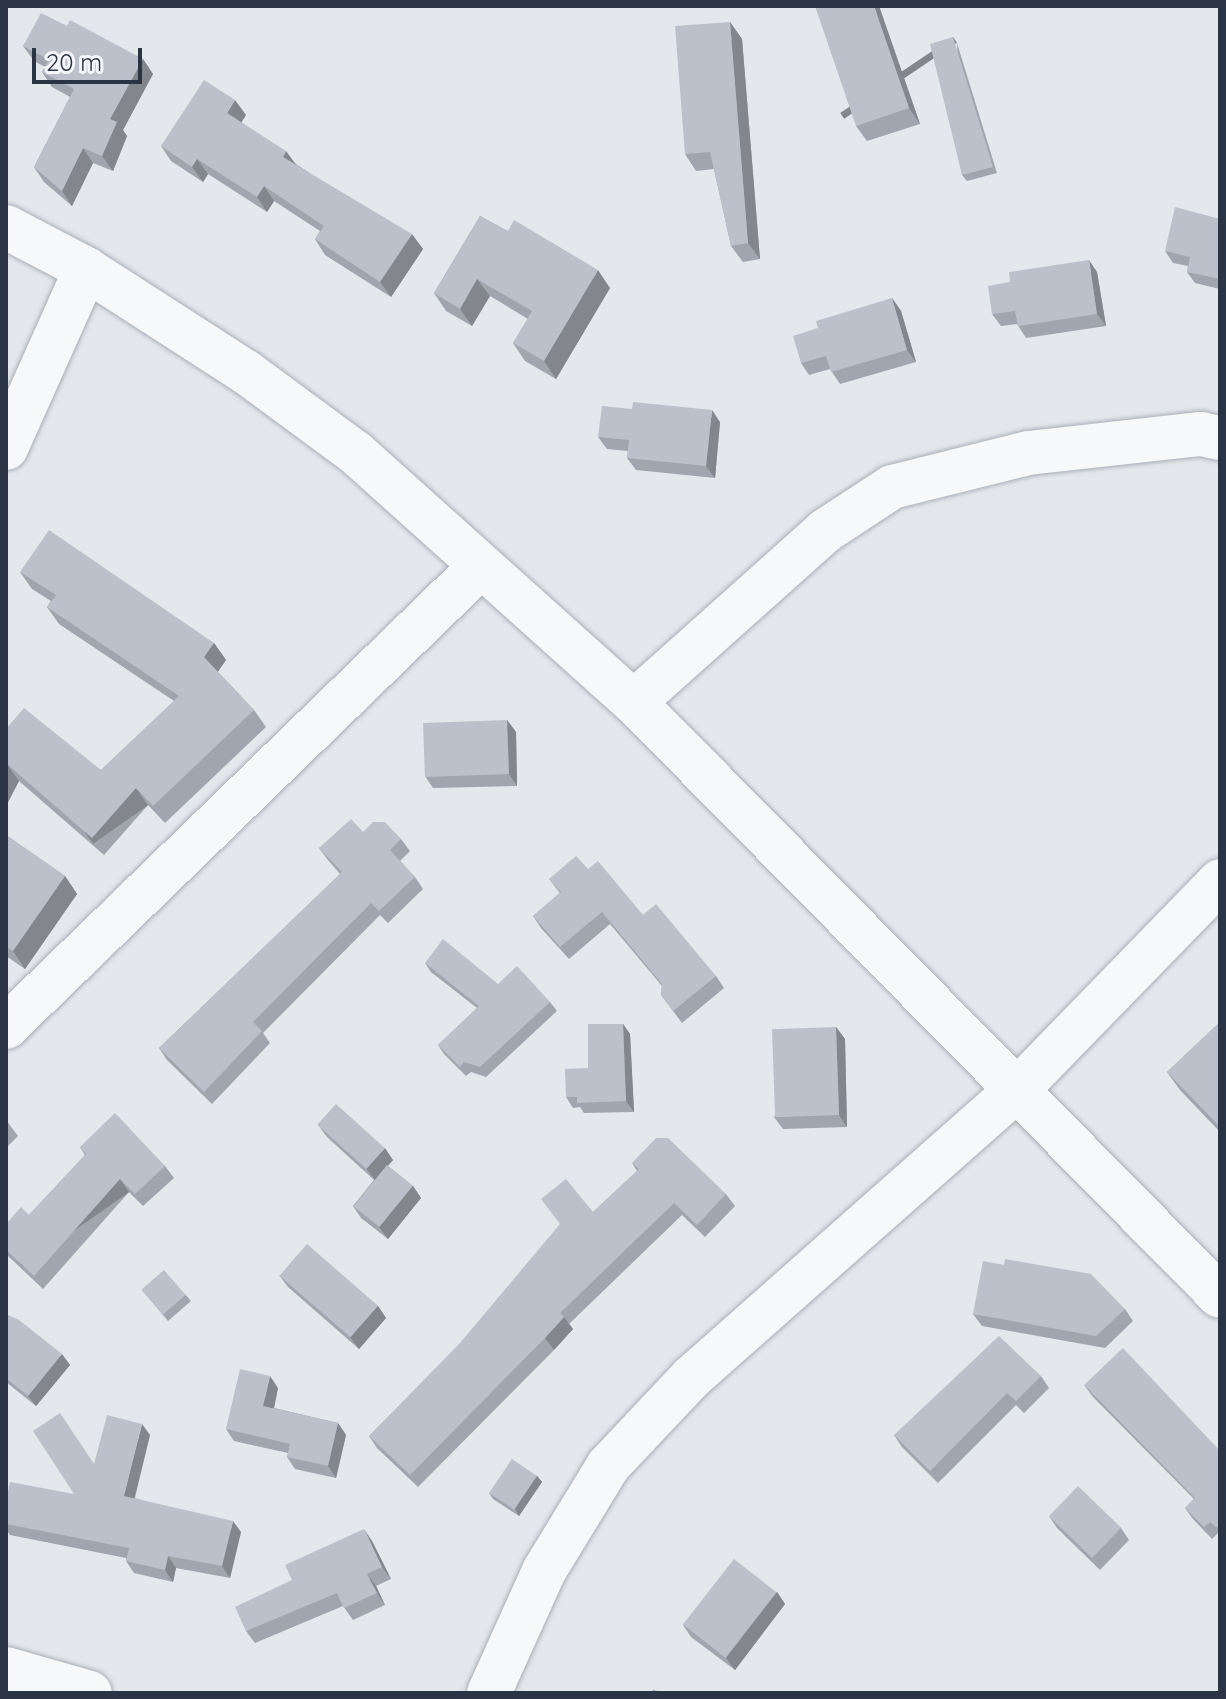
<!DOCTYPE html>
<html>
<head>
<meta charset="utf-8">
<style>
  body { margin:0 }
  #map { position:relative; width:1226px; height:1699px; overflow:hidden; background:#e4e7ec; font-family:Quicksand,sans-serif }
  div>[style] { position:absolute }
  .roads { filter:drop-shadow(0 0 2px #a9aeb7) drop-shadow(0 0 2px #a9aeb7) }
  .minor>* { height:44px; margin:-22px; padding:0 22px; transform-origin:22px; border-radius:22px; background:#f7f8fa }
  .wall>* { inset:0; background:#a1a5ae }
  .shaded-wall>* { inset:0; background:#83868d; transform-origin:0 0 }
  .building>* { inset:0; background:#bbc0ca; transform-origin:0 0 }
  span { translate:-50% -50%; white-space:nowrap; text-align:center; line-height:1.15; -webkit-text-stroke:6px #f4f6f9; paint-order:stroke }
  .frame { position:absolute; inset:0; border:8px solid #2b3445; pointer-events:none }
  .scale { position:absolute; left:32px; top:48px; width:110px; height:36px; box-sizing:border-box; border:4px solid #2b3445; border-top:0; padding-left:10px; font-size:24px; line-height:28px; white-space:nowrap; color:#2b3445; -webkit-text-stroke:6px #f4f6f9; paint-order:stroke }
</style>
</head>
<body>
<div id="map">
  <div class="roads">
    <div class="minor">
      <div style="left:6px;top:227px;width:90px;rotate:27.7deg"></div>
      <div style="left:86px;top:269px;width:190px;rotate:32.8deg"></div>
      <div style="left:246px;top:372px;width:137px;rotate:36.4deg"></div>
      <div style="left:356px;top:453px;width:373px;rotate:41.9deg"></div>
      <div style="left:634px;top:702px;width:834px;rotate:45.39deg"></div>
      <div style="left:6px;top:448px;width:196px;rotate:-65.9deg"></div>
      <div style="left:634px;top:702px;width:256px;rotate:-41.8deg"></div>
      <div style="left:825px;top:531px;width:80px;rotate:-33.3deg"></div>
      <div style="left:892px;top:487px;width:140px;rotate:-14deg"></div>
      <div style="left:1028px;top:453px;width:174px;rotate:-6.3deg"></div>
      <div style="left:1201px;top:434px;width:19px;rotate:12deg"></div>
      <div style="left:6px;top:1027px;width:661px;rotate:-44.14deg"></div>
      <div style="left:6px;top:1669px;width:87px;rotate:15.9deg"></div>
      <div style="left:489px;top:1693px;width:134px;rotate:-65.7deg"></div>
      <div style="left:544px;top:1571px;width:123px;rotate:-58.6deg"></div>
      <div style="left:608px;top:1466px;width:122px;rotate:-46.7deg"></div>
      <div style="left:692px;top:1377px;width:435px;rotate:-41.5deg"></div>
      <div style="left:1018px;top:1089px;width:290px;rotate:-45.8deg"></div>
    </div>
  </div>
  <div class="wall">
    <div style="clip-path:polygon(879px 6px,920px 124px,867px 141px,856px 126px)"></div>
    <div style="clip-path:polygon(730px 22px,742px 39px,760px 259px,743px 262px,731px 246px,714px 169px,696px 171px,685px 154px)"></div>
    <div style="clip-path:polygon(67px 26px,143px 59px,153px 74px,123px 130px,127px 136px,113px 171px,93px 163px,72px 206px,44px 182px,34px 167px,70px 97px,52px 87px,42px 72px,45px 67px,34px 61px,23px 46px)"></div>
    <div style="clip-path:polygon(957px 43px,997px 173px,967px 181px,962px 175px)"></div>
    <div style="clip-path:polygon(246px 115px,241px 122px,296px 164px,423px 249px,391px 297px,325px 255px,315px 239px,320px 231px,274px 201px,267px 212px,208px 174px,203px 182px,171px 161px,161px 146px)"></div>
    <div style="clip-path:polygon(480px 216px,610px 288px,556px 379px,525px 361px,513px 343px,528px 319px,490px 296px,472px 326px,446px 311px,434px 293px)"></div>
    <div style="clip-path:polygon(1220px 219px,1220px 289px,1195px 283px,1187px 272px,1188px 266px,1173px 263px,1165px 251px)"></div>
    <div style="clip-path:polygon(1097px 272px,1106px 326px,1026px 338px,1017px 324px,1001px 326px,992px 314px)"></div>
    <div style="clip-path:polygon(892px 298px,901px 311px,916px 362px,840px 384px,830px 369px,809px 375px,801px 363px,818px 328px)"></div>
    <div style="clip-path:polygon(720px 422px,715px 478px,636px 470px,627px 458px,628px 451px,607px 449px,598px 437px)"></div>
    <div style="clip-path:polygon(20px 572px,214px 643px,226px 660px,218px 672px,254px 710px,266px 727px,165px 823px,148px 805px,104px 855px,19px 781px,6px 806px,6px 729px,101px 770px,174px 701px,59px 624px,47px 607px,51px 601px,32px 589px)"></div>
    <div style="clip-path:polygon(507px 720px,516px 732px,517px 786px,433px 788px,425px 776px)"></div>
    <div style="clip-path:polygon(363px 832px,401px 839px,410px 851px,400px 861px,415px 877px,423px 889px,388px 923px,380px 915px,263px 1033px,270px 1043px,212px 1104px,167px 1060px,159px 1048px,340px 874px,328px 860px,319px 848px)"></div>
    <div style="clip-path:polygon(6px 835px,65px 876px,77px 894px,25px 969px,6px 956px)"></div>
    <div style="clip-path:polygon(588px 869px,716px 976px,724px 988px,682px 1023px,661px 995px,662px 986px,610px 924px,569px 959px,541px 928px,533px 916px,560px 893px,549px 879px)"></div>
    <div style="clip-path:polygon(425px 963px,498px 984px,550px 1002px,557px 1011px,486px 1077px,471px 1072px,466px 1076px,444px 1054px,438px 1045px,477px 1008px,431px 972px)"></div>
    <div style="clip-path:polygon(1220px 1022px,1220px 1132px,1180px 1090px,1167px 1072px)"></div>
    <div style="clip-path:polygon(623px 1024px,630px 1034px,634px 1112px,584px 1113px,580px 1107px,573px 1108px,566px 1097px)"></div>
    <div style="clip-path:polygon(836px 1027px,845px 1039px,847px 1127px,783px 1129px,774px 1117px)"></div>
    <div style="clip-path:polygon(6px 1120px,18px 1136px,6px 1148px)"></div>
    <div style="clip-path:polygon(318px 1125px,393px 1160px,388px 1166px,413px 1186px,421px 1198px,388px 1239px,361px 1218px,353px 1206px,374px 1180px,327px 1137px)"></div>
    <div style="clip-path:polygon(80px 1147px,165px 1166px,174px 1178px,143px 1206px,129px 1192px,43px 1289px,6px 1254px,6px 1224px,29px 1215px,85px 1155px)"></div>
    <div style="clip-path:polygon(632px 1163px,726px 1194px,735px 1206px,705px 1237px,682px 1215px,569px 1324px,573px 1329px,554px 1350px,418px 1487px,377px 1448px,369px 1436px,593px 1212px,637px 1171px)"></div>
    <div style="clip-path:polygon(279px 1275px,378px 1306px,386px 1318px,359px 1349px,288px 1287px)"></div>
    <div style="clip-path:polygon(142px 1290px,186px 1295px,191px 1301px,168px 1321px)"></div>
    <div style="clip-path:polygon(1125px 1309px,1133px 1321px,1105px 1348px,982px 1326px,973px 1314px)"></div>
    <div style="clip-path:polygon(6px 1314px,70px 1365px,36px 1406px,6px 1382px)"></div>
    <div style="clip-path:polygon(1041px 1376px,1049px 1388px,1024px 1413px,1016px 1405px,938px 1483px,902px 1447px,894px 1435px)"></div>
    <div style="clip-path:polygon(1084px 1385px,1220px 1451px,1220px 1535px,1218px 1533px,1212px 1539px,1193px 1519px,1185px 1508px,1194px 1499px,1093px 1397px)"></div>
    <div style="clip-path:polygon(278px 1388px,274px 1408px,338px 1423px,346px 1435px,336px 1478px,295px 1469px,287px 1457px,288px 1453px,234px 1441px,226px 1429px)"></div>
    <div style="clip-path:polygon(150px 1435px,135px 1498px,241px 1532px,230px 1578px,176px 1568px,173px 1582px,134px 1573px,126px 1561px,126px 1558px,10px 1535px,6px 1529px,6px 1524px,74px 1494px,95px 1463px)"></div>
    <div style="clip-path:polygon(537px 1476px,542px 1482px,519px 1516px,493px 1499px,489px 1493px)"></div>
    <div style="clip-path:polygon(1049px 1516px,1121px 1528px,1129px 1540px,1100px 1570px,1057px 1528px)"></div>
    <div style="clip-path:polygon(372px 1541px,391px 1579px,376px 1586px,385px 1605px,353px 1620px,343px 1606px,255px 1643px,246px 1631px)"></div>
    <div style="clip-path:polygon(777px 1592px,785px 1604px,735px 1670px,691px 1637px,683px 1625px)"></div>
  </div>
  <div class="shaded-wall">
    <div style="clip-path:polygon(874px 6px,879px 6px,920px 124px,909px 108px)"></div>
    <div style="clip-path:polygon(730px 22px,742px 39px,760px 259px,748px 243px)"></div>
    <div style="left:953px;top:37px;width:7px;height:136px;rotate:56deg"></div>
    <div style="clip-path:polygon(143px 59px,153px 74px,123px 130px,127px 136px,113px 171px,102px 156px,110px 119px)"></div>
    <div style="clip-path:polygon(235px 100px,246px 115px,238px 128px,227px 113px)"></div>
    <div style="clip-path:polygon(83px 148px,93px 163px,72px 206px,62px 191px)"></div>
    <div style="clip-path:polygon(286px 151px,297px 166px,283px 157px)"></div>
    <div style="clip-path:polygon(197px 159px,208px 174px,203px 182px,192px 167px)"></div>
    <div style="clip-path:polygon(264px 186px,274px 201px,267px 212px,257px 197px)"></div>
    <div style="clip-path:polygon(412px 234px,423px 249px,391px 297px,380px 282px)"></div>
    <div style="clip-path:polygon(1089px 260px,1097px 272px,1106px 326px,1097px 314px)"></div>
    <div style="clip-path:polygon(598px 270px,610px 288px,556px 379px,544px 361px)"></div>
    <div style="clip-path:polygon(477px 279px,490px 296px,472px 326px,460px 309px)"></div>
    <div style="clip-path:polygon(892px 298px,901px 311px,916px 362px,907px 350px)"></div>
    <div style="clip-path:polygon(712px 410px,720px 422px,715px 478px,706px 466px)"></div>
    <div style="clip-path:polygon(214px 643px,226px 660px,216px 674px,204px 657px)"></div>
    <div style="clip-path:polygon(507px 720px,516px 732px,517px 786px,509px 774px)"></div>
    <div style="clip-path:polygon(7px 764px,19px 781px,6px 806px,6px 767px)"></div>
    <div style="left:136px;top:788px;width:21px;height:67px;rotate:55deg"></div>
    <div style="clip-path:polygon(65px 876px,77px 894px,25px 969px,13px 951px)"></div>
    <div style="clip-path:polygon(623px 1024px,630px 1034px,634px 1112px,626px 1101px)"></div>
    <div style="clip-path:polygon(836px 1027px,845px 1039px,847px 1127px,839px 1115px)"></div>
    <div style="clip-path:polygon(385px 1148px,393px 1160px,375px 1180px,366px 1168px)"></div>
    <div style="left:120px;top:1179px;width:16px;height:130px;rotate:55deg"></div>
    <div style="clip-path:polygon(413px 1186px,421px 1198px,388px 1239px,379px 1227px)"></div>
    <div style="clip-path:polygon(378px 1306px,386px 1318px,359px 1349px,350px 1337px)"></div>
    <div style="clip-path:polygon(564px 1317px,573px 1329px,554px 1350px,545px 1338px)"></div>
    <div style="clip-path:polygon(62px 1354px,70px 1365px,36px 1406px,28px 1396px)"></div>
    <div style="clip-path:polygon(270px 1376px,278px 1388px,272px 1418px,263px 1406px)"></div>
    <div style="clip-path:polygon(338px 1423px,346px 1435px,336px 1478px,328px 1466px)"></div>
    <div style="clip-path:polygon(142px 1424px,150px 1435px,132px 1507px,124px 1496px)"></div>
    <div style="clip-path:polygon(537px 1476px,542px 1482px,519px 1516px,515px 1509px)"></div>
    <div style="clip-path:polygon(233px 1521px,241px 1532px,230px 1578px,222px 1566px)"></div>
    <div style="clip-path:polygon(364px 1529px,372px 1541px,391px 1579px,382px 1567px)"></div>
    <div style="clip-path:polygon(168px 1556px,176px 1568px,173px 1582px,165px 1570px)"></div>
    <div style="clip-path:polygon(367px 1574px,376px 1586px,385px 1605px,377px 1593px)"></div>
    <div style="clip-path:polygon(777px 1592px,785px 1604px,735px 1670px,726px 1658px)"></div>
  </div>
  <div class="building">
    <div style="clip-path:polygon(815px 6px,874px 6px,909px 108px,856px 126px)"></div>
    <div style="clip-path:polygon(41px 13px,67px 26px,70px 20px,143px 59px,110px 119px,117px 122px,102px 156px,83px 148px,62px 191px,34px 167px,74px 89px,42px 72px,49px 60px,23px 46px)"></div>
    <div style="clip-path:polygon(730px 22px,748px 243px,731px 246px,710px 152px,685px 154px,675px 26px)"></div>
    <div style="clip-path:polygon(953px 37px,993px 167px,962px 175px,930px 44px)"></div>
    <div style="clip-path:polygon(204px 80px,235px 100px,227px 113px,286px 151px,283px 157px,412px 234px,380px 282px,315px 239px,324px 226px,264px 186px,257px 197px,197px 159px,192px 167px,161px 146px)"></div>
    <div style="clip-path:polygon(1175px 207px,1220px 219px,1220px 279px,1187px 272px,1190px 257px,1165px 251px)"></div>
    <div style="clip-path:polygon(480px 216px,508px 231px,514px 220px,598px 270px,544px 361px,513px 343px,532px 311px,477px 279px,460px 309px,434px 293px)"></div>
    <div style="clip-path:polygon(1089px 260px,1097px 314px,1018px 326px,1015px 311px,992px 314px,988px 286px,1010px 282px,1009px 272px)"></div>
    <div style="clip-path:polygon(892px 298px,907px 350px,831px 372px,826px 356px,801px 363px,793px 336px,818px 328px,816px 321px)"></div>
    <div style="clip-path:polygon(633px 402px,712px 410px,706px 466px,627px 458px,629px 440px,598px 437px,602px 406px,632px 409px)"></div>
    <div style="clip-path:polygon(49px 530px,214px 643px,204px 657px,254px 710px,153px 806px,136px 788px,92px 838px,7px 764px,6px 767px,6px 729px,24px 708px,101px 770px,179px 696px,47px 607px,56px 595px,20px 572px)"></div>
    <div style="left:507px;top:720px;width:54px;height:84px;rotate:88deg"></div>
    <div style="clip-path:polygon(351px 819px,363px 832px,373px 822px,385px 822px,401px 839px,390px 850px,415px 877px,379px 911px,371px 903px,253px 1022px,262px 1031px,204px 1092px,159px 1048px,342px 872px,319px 848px)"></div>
    <div style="clip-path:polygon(6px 835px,65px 876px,13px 951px,6px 947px)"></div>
    <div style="clip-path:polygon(576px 856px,588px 869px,598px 861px,643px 915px,656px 904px,716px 976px,673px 1011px,661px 995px,662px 984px,602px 912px,560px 947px,533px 916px,561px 892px,549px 879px)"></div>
    <div style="clip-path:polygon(443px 939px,498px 984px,517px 966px,550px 1002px,480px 1067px,464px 1062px,460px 1067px,438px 1045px,479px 1006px,425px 963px)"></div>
    <div style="clip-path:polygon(1220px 1022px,1220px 1127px,1167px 1072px)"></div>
    <div style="clip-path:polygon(588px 1024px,623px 1024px,626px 1101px,577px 1103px,577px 1097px,566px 1097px,565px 1069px,588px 1068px)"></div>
    <div style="left:836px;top:1027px;width:88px;height:64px;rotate:88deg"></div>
    <div style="left:336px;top:1104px;width:66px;height:28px;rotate:42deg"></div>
    <div style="clip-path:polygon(115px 1113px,165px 1166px,135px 1194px,120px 1179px,34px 1276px,6px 1250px,6px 1224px,21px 1207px,29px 1215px,86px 1154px,80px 1147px)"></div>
    <div style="clip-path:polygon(656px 1138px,668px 1138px,726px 1194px,697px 1225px,674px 1203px,560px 1313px,564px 1317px,545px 1338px,410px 1475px,369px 1436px,460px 1343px,560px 1224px,541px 1199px,566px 1179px,593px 1212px,639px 1169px,632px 1163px)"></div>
    <div style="left:387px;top:1165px;width:33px;height:53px;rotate:39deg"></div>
    <div style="left:307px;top:1244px;width:94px;height:42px;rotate:41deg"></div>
    <div style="clip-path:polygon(1005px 1259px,1091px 1274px,1125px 1309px,1096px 1336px,973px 1314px,983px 1261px,1004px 1265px)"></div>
    <div style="left:164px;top:1270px;width:33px;height:30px;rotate:49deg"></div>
    <div style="clip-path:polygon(6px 1314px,19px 1320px,62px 1354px,28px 1396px,6px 1378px)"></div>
    <div style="clip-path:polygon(999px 1336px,1041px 1376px,1016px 1401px,1007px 1393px,930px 1471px,894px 1435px)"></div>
    <div style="clip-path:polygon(1123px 1348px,1220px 1451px,1220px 1530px,1210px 1522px,1204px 1527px,1185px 1508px,1195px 1498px,1084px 1385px)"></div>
    <div style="clip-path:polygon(240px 1369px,270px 1376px,263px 1406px,338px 1423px,328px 1466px,287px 1457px,290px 1444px,226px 1429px)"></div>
    <div style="clip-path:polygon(60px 1413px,94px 1464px,107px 1415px,142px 1424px,124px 1496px,233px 1521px,222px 1566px,168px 1556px,165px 1570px,126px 1561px,129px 1548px,6px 1524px,6px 1502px,10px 1482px,74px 1494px,33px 1431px)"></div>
    <div style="left:512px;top:1459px;width:30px;height:41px;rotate:34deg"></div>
    <div style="left:1078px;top:1486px;width:60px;height:42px;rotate:44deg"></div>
    <div style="clip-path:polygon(364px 1529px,382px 1567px,367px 1574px,377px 1593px,344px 1608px,337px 1593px,246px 1631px,235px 1607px,292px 1580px,285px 1565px)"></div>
    <div style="left:734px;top:1559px;width:54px;height:83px;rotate:38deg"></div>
    <div style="clip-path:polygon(653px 1689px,662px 1693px,651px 1693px)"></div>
  </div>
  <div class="frame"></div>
  <div class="scale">20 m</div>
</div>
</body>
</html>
